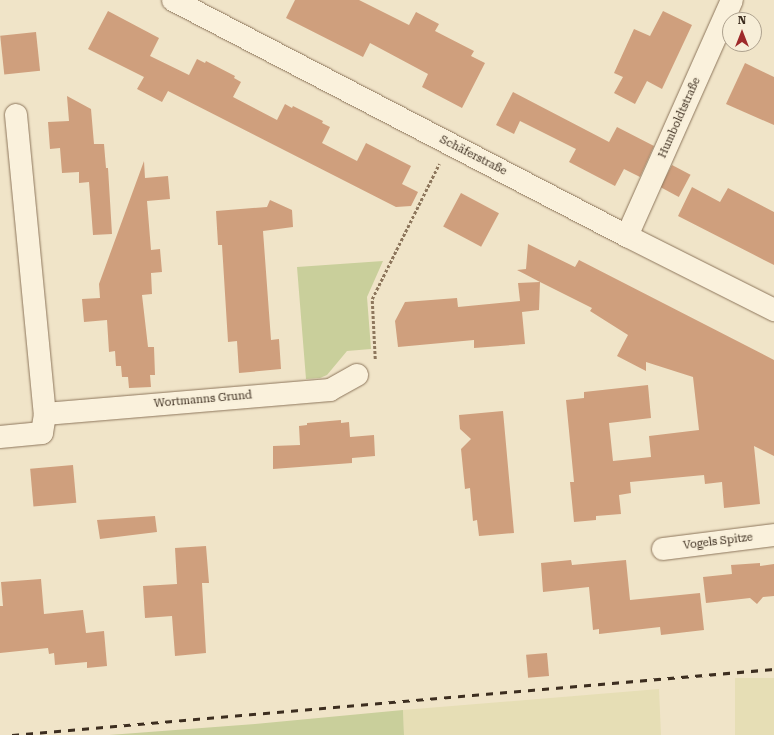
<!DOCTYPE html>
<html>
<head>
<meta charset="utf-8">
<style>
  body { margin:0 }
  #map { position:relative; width:774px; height:735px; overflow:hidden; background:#f0e4c8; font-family:"Roboto Serif",serif }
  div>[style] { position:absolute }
  .farmland>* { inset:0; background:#e6deb5; transform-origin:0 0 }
  .green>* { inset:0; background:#c9cf9b }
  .building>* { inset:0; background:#cf9f7d; transform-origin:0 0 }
  .path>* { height:2.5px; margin-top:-1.25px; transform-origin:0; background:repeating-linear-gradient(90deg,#8d765c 0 3px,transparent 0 5px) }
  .roads { filter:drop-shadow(0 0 1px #8d765c) drop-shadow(0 0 1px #8d765c) }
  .minor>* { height:22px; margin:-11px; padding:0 11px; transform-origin:11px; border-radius:11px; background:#faf1dc }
  .rail>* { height:3px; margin-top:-1.5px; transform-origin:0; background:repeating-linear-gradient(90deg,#3d2e20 0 7px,transparent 0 14px) }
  span { translate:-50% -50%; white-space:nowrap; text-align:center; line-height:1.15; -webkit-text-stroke:3px #f7eed8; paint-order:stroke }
  .street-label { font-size:11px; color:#3d2e20 }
  .north { position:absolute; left:722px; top:12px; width:40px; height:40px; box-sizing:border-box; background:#f7eed8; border:1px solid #ada18e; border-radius:50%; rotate:0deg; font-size:11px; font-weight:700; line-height:16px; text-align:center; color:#3d2e20 }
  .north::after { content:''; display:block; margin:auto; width:14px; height:18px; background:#9e2a2b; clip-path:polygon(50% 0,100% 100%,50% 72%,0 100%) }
</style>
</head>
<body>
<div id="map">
  <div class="farmland">
    <div style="left:774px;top:678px;width:57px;height:39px;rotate:90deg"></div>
    <div style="clip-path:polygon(659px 689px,661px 735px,404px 735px,403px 710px)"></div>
  </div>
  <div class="green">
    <div style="clip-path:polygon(383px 261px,367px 297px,371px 349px,347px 351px,327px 375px,320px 378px,306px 379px,297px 267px)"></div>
    <div style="clip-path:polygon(403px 710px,404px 735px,109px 735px,255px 724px)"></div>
  </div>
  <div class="building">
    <div style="clip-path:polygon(295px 0,359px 0,409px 25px,416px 12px,439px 24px,435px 31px,474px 51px,471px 56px,485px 63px,462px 108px,422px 87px,428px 74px,370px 43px,363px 57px,286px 18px)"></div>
    <div style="clip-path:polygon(108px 11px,159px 38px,150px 56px,189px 75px,197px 59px,205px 63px,206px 61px,235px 76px,234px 78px,241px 82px,233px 97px,277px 120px,285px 104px,292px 108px,293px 106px,323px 121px,322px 123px,330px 127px,322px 143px,357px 161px,366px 143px,411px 166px,402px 184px,418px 192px,411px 206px,396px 207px,168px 91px,162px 102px,137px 89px,144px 77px,88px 49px)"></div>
    <div style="clip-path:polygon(663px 11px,692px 25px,662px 89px,647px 81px,635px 104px,614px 93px,623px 77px,614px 73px,634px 29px,650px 36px)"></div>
    <div style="left:36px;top:32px;width:39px;height:36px;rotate:84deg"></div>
    <div style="clip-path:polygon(745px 63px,774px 77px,774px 125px,726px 104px)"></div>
    <div style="clip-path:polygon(513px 92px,609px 142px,617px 127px,654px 146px,640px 177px,624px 169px,615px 186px,569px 162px,576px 149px,520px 121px,514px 134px,496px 125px)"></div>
    <div style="clip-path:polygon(67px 96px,91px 109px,94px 144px,104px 144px,106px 168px,108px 168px,112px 234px,93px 235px,89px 182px,79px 183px,79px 172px,62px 173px,60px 148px,50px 149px,48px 122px,69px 121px)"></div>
    <div style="clip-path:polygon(144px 161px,145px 178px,168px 176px,170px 199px,147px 201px,151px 250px,160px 249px,162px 272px,151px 273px,152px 294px,142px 295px,148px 347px,154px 347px,155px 375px,150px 375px,151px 387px,129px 388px,128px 377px,122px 377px,121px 366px,116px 366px,115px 351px,109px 352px,107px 320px,84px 322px,82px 299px,100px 298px,99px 284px)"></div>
    <div style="left:672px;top:165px;width:21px;height:25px;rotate:28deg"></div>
    <div style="clip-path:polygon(692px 187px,720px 202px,728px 188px,774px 212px,774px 265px,678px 216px)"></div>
    <div style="left:461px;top:193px;width:43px;height:38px;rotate:28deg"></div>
    <div style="clip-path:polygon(270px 200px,292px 210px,293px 227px,263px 231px,271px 340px,279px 339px,281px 369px,239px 373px,237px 341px,228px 342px,222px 245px,218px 245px,216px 211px,267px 207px)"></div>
    <div style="clip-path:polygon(528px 244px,575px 267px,579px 260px,774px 360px,774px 456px,754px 446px,760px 504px,724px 508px,722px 482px,705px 484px,704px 475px,630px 482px,631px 493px,619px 495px,621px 514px,596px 516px,596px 520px,574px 522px,570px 482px,574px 482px,566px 400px,584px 398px,584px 392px,648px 385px,651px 418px,609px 423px,613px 461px,651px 457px,649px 436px,699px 430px,693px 377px,646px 362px,646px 371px,617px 356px,628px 335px,590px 311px,592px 308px,540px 282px,539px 310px,522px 312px,525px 344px,474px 348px,474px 340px,398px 347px,395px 321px,405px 302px,457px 298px,458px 307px,520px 301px,518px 283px,540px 282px,517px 270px,526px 269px)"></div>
    <div style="clip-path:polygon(503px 411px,514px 533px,479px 536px,477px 520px,473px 521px,470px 488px,465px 489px,461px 449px,471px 439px,460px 429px,459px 415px)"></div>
    <div style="clip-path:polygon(341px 420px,341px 423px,349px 422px,350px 437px,374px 435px,375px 456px,352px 458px,352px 463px,273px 469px,273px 446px,300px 445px,299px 426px,307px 425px,307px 423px)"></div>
    <div style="left:73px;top:465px;width:38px;height:43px;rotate:85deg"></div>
    <div style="clip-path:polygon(155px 516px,157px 532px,100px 539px,97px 520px)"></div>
    <div style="clip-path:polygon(206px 546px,209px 583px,202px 583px,206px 653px,175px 656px,172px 616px,145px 618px,143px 586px,177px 584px,175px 548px)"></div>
    <div style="clip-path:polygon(571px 560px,572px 565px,626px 560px,630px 600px,700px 593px,704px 630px,661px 635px,660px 627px,599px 634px,599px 629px,593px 630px,589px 587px,543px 592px,541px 563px)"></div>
    <div style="clip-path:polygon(760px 563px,760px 566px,774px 564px,774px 596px,763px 597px,757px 604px,750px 598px,706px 603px,703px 577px,732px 574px,731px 565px)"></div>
    <div style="clip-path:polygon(41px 579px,44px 614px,83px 610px,86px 633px,104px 631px,107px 666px,87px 668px,87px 662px,55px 665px,54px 653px,49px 654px,48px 648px,0 653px,0 606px,3px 606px,1px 582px)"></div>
    <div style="left:547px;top:653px;width:23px;height:21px;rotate:85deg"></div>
  </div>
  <div class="path">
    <div style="left:375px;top:359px;width:60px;rotate:-92.9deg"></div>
    <div style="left:372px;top:299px;width:151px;rotate:-63.6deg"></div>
  </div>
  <div class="roads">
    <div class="minor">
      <div style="left:173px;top:0;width:512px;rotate:27.47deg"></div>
      <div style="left:627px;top:236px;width:165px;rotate:26.7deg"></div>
      <div style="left:16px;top:115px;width:300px;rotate:84.5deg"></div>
      <div style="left:627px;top:236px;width:258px;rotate:-66deg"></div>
      <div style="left:0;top:437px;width:42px;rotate:-5.4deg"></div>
      <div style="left:42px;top:433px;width:19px;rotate:-81deg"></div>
      <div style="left:45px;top:414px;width:286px;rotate:-4.8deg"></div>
      <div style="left:330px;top:390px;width:31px;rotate:-29deg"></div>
      <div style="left:663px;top:549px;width:112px;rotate:-7.2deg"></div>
    </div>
  </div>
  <div class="rail">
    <div style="left:12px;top:735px;width:765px;rotate:-4.95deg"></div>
  </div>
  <div class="street-label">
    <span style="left:680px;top:118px;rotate:-66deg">Humboldtstraße</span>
    <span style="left:473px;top:156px;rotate:27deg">Schäferstraße</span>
    <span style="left:203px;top:400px;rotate:-5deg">Wortmanns Grund</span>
    <span style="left:718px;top:542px;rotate:-7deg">Vogels Spitze</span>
  </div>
  <div class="north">N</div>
</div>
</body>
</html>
